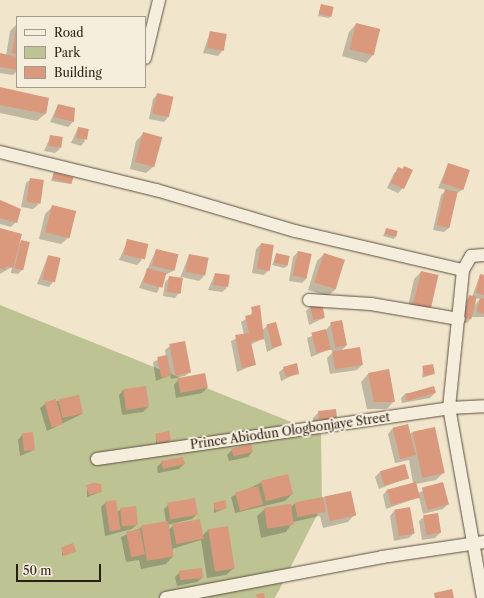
<!DOCTYPE html>
<html>
<head>
<meta charset="utf-8">
<style>
  body { margin:0 }
  #map { position:relative; width:484px; height:598px; overflow:hidden; background:#f1e5cb; font-family:"Libre Caslon Text",serif }
  div>[style] { position:absolute }
  .green>* { inset:0; background:#bec394 }
  .shadow>* { inset:0; background:#0003 }
  .building>* { inset:0; background:#da987d; transform-origin:0 0 }
  .roads { filter:drop-shadow(0 0 1px #5c4f42) drop-shadow(0 0 1px #5c4f42) }
  .street>* { height:12px; margin:-6px; padding:0 6px; transform-origin:6px; border-radius:6px; background:#f6eedd }
  span { translate:-50% -50%; white-space:nowrap; text-align:center; line-height:1.15; -webkit-text-stroke:4px #f6eedd; paint-order:stroke }
  .street-label { font-size:12px; color:#2a1d14 }
  .legend { position:absolute; left:16px; top:16px; width:130px; height:72px; box-sizing:border-box; background:#f6eedd; border:1px solid #a49a8d; margin:0; padding:5px 7px; list-style:none; font-size:12px; color:#2a1d14 }
  .legend li { display:flex; align-items:center; gap:8px; height:20px }
  .legend b { width:20px; border:1px solid #a49a8d }
  .scale { position:absolute; left:16px; top:564px; width:85px; height:18px; box-sizing:border-box; border:2px solid #2a1d14; border-top:0; padding-left:5px; font-size:12px; line-height:14px; white-space:nowrap; color:#2a1d14; -webkit-text-stroke:3px #f6eedd; paint-order:stroke }
</style>
</head>
<body>
<div id="map">
  <div class="green">
    <div style="clip-path:polygon(0 305px,321px 434px,322px 505px,275px 598px,0 598px)"></div>
  </div>
  <div class="shadow">
    <div style="clip-path:polygon(321px 6px,331px 16px,329px 18px,318px 16px)"></div>
    <div style="clip-path:polygon(17px 24px,17px 71px,13px 75px,0 73px,0 54px,6px 56px,10px 31px)"></div>
    <div style="clip-path:polygon(356px 24px,373px 55px,366px 63px,342px 56px,349px 32px)"></div>
    <div style="clip-path:polygon(210px 32px,225px 35px,222px 51px,218px 56px,203px 53px)"></div>
    <div style="clip-path:polygon(0 88px,48px 99px,45px 114px,37px 121px,0 113px)"></div>
    <div style="clip-path:polygon(158px 94px,168px 117px,164px 122px,149px 119px,153px 99px)"></div>
    <div style="clip-path:polygon(58px 105px,74px 109px,73px 122px,68px 127px,50px 122px)"></div>
    <div style="clip-path:polygon(78px 128px,85px 141px,81px 146px,71px 143px)"></div>
    <div style="clip-path:polygon(144px 133px,154px 166px,146px 173px,130px 169px,136px 141px)"></div>
    <div style="clip-path:polygon(51px 136px,60px 149px,55px 153px,44px 151px)"></div>
    <div style="clip-path:polygon(448px 165px,464px 189px,457px 193px,449px 228px,444px 232px,433px 230px,441px 195px,446px 190px,438px 188px)"></div>
    <div style="clip-path:polygon(405px 167px,403px 188px,398px 193px,387px 188px,394px 173px)"></div>
    <div style="clip-path:polygon(54px 173px,71px 184px,51px 181px)"></div>
    <div style="clip-path:polygon(31px 179px,38px 205px,33px 209px,21px 207px,26px 183px)"></div>
    <div style="clip-path:polygon(0 203px,16px 222px,11px 227px,0 224px)"></div>
    <div style="clip-path:polygon(52px 207px,75px 212px,69px 237px,61px 244px,39px 239px,45px 214px)"></div>
    <div style="clip-path:polygon(0 229px,18px 244px,22px 241px,23px 269px,18px 274px,11px 273px,12px 267px,0 274px)"></div>
    <div style="clip-path:polygon(387px 229px,396px 236px,394px 239px,383px 236px)"></div>
    <div style="clip-path:polygon(128px 240px,142px 260px,137px 265px,119px 260px)"></div>
    <div style="clip-path:polygon(261px 244px,269px 270px,264px 275px,252px 273px,256px 249px)"></div>
    <div style="clip-path:polygon(156px 250px,177px 255px,173px 271px,165px 275px,157px 293px,139px 288px)"></div>
    <div style="clip-path:polygon(298px 252px,307px 278px,302px 283px,289px 281px,293px 257px)"></div>
    <div style="clip-path:polygon(277px 254px,287px 266px,284px 268px,272px 265px)"></div>
    <div style="clip-path:polygon(324px 254px,344px 260px,336px 289px,328px 296px,308px 290px,317px 261px)"></div>
    <div style="clip-path:polygon(189px 255px,204px 276px,199px 281px,182px 277px,179px 293px,175px 298px,163px 296px,165px 282px,170px 277px,180px 278px)"></div>
    <div style="clip-path:polygon(48px 256px,53px 282px,49px 287px,37px 284px)"></div>
    <div style="clip-path:polygon(421px 272px,431px 308px,407px 312px,414px 279px)"></div>
    <div style="clip-path:polygon(215px 274px,227px 288px,222px 292px,208px 290px)"></div>
    <div style="clip-path:polygon(evenodd,480px 275px,484px 276px,484px 317px,472px 317px,467px 323px,460px 322px,464px 301px,472px 297px,480px 275px,476px 298px,480px 299px,475px 305px,476px 298px)"></div>
    <div style="clip-path:polygon(311px 306px,324px 318px,309px 325px,306px 311px)"></div>
    <div style="clip-path:polygon(252px 308px,261px 331px,267px 326px,281px 345px,267px 352px,264px 338px,250px 345px,254px 365px,237px 372px,231px 341px,244px 335px,241px 322px,251px 316px)"></div>
    <div style="clip-path:polygon(331px 324px,346px 346px,340px 352px,362px 365px,357px 370px,330px 374px,327px 358px,333px 352px,330px 349px,311px 357px,307px 338px,326px 330px)"></div>
    <div style="clip-path:polygon(170px 346px,190px 372px,185px 376px,171px 379px,170px 375px,156px 381px,153px 362px,166px 356px,165px 350px)"></div>
    <div style="clip-path:polygon(423px 367px,434px 374px,422px 378px)"></div>
    <div style="clip-path:polygon(284px 368px,298px 373px,281px 381px,279px 372px)"></div>
    <div style="clip-path:polygon(368px 374px,394px 401px,387px 409px,367px 409px,361px 382px)"></div>
    <div style="clip-path:polygon(178px 380px,207px 388px,202px 393px,176px 398px,174px 385px)"></div>
    <div style="clip-path:polygon(123px 390px,148px 407px,143px 412px,122px 415px,119px 395px)"></div>
    <div style="clip-path:polygon(406px 393px,435px 393px,430px 398px,402px 403px,401px 398px)"></div>
    <div style="clip-path:polygon(78px 396px,82px 414px,47px 431px,40px 408px,45px 404px)"></div>
    <div style="clip-path:polygon(335px 410px,336px 417px,331px 422px,314px 425px,313px 418px,318px 413px)"></div>
    <div style="clip-path:polygon(392px 429px,409px 435px,412px 432px,444px 472px,436px 480px,416px 484px,418px 493px,442px 483px,448px 504px,443px 509px,423px 514px,419px 497px,386px 509px,383px 495px,387px 490px,413px 483px,409px 460px,395px 463px,388px 434px)"></div>
    <div style="clip-path:polygon(22px 435px,34px 450px,20px 456px,18px 440px)"></div>
    <div style="clip-path:polygon(156px 435px,170px 441px,156px 446px)"></div>
    <div style="clip-path:polygon(251px 445px,252px 452px,248px 457px,229px 461px,227px 455px,232px 450px)"></div>
    <div style="clip-path:polygon(162px 462px,184px 464px,179px 469px,158px 473px,157px 467px)"></div>
    <div style="clip-path:polygon(380px 472px,407px 478px,379px 489px,375px 477px)"></div>
    <div style="clip-path:polygon(262px 482px,292px 494px,285px 501px,235px 513px,231px 497px)"></div>
    <div style="clip-path:polygon(87px 486px,101px 492px,87px 497px)"></div>
    <div style="clip-path:polygon(350px 492px,355px 514px,348px 522px,323px 528px,320px 516px,293px 522px,286px 532px,261px 538px,257px 516px,265px 509px,290px 508px,295px 503px)"></div>
    <div style="clip-path:polygon(106px 502px,117px 512px,121px 509px,137px 524px,132px 529px,105px 536px,101px 507px)"></div>
    <div style="clip-path:polygon(168px 505px,197px 514px,192px 519px,167px 525px,168px 530px,173px 526px,202px 536px,208px 530px,227px 527px,234px 568px,226px 575px,207px 578px,201px 540px,172px 549px,173px 556px,166px 564px,141px 569px,139px 560px,126px 562px,121px 537px,142px 527px,166px 522px,164px 509px)"></div>
    <div style="clip-path:polygon(214px 505px,226px 508px,214px 513px)"></div>
    <div style="clip-path:polygon(394px 511px,414px 533px,409px 538px,394px 541px,390px 516px)"></div>
    <div style="clip-path:polygon(424px 517px,440px 533px,435px 538px,422px 540px,419px 521px)"></div>
    <div style="clip-path:polygon(62px 548px,75px 550px,62px 556px)"></div>
    <div style="clip-path:polygon(180px 572px,202px 578px,197px 582px,177px 586px,175px 577px)"></div>
  </div>
  <div class="building">
    <div style="left:321px;top:4px;width:13px;height:10px;rotate:13deg"></div>
    <div style="left:356px;top:23px;width:25px;height:27px;rotate:14deg"></div>
    <div style="clip-path:polygon(16px 29px,17px 29px,17px 54px,12px 53px)"></div>
    <div style="left:210px;top:31px;width:17px;height:17px;rotate:10deg"></div>
    <div style="clip-path:polygon(0 53px,17px 57px,17px 70px,0 67px)"></div>
    <div style="clip-path:polygon(0 87px,49px 98px,46px 114px,0 105px)"></div>
    <div style="left:157px;top:93px;width:17px;height:21px;rotate:13deg"></div>
    <div style="clip-path:polygon(58px 104px,75px 108px,74px 122px,54px 117px)"></div>
    <div style="left:78px;top:127px;width:11px;height:11px;rotate:10deg"></div>
    <div style="left:143px;top:132px;width:20px;height:31px;rotate:15deg"></div>
    <div style="left:50px;top:135px;width:13px;height:11px;rotate:9deg"></div>
    <div style="left:448px;top:163px;width:23px;height:21px;rotate:18deg"></div>
    <div style="clip-path:polygon(404px 166px,413px 170px,404px 189px,391px 183px,398px 167px,403px 169px)"></div>
    <div style="left:54px;top:172px;width:20px;height:7px;rotate:15deg"></div>
    <div style="left:30px;top:178px;width:14px;height:24px;rotate:8deg"></div>
    <div style="left:445px;top:189px;width:13px;height:37px;rotate:13deg"></div>
    <div style="clip-path:polygon(0 200px,21px 209px,17px 223px,0 218px)"></div>
    <div style="left:52px;top:205px;width:25px;height:28px;rotate:14deg"></div>
    <div style="clip-path:polygon(0 228px,22px 234px,13px 268px,6px 266px,5px 270px,0 268px)"></div>
    <div style="left:386px;top:228px;width:12px;height:6px;rotate:14deg"></div>
    <div style="left:127px;top:239px;width:22px;height:16px;rotate:13deg"></div>
    <div style="left:21px;top:240px;width:9px;height:29px;rotate:13deg"></div>
    <div style="left:261px;top:243px;width:13px;height:26px;rotate:9deg"></div>
    <div style="left:156px;top:249px;width:23px;height:17px;rotate:13deg"></div>
    <div style="left:298px;top:251px;width:14px;height:25px;rotate:12deg"></div>
    <div style="left:276px;top:253px;width:14px;height:10px;rotate:12deg"></div>
    <div style="left:324px;top:253px;width:22px;height:31px;rotate:18deg"></div>
    <div style="left:189px;top:254px;width:20px;height:18px;rotate:11deg"></div>
    <div style="left:48px;top:255px;width:13px;height:25px;rotate:13deg"></div>
    <div style="left:147px;top:268px;width:20px;height:15px;rotate:15deg"></div>
    <div style="left:421px;top:271px;width:18px;height:35px;rotate:13deg"></div>
    <div style="left:215px;top:273px;width:15px;height:12px;rotate:8deg"></div>
    <div style="clip-path:polygon(480px 274px,484px 275px,484px 295px,476px 293px)"></div>
    <div style="left:169px;top:276px;width:14px;height:16px;rotate:8deg"></div>
    <div style="left:469px;top:295px;width:8px;height:23px;rotate:14deg"></div>
    <div style="clip-path:polygon(480px 298px,484px 299px,484px 314px,477px 312px)"></div>
    <div style="left:322px;top:303px;width:15px;height:12px;rotate:79deg"></div>
    <div style="clip-path:polygon(260px 305px,264px 339px,251px 342px,256px 365px,242px 368px,235px 335px,249px 333px,245px 316px,253px 314px,251px 307px)"></div>
    <div style="left:342px;top:320px;width:26px;height:12px;rotate:79deg"></div>
    <div style="left:276px;top:322px;width:24px;height:10px;rotate:75deg"></div>
    <div style="left:326px;top:329px;width:21px;height:15px;rotate:76deg"></div>
    <div style="left:185px;top:341px;width:32px;height:16px;rotate:79deg"></div>
    <div style="left:360px;top:347px;width:18px;height:28px;rotate:81deg"></div>
    <div style="left:167px;top:355px;width:21px;height:10px;rotate:79deg"></div>
    <div style="clip-path:polygon(297px 363px,299px 374px,286px 377px,283px 367px)"></div>
    <div style="left:433px;top:364px;width:10px;height:11px;rotate:79deg"></div>
    <div style="clip-path:polygon(389px 369px,395px 402px,374px 402px,368px 373px)"></div>
    <div style="left:205px;top:373px;width:15px;height:28px;rotate:79deg"></div>
    <div style="left:146px;top:386px;width:21px;height:23px;rotate:82deg"></div>
    <div style="left:434px;top:386px;width:7px;height:30px;rotate:74deg"></div>
    <div style="left:79px;top:395px;width:19px;height:21px;rotate:78deg"></div>
    <div style="left:56px;top:399px;width:26px;height:12px;rotate:74deg"></div>
    <div style="left:336px;top:409px;width:9px;height:18px;rotate:84deg"></div>
    <div style="left:408px;top:424px;width:32px;height:16px;rotate:76deg"></div>
    <div style="left:435px;top:427px;width:47px;height:23px;rotate:78deg"></div>
    <div style="left:169px;top:431px;width:10px;height:14px;rotate:79deg"></div>
    <div style="left:33px;top:432px;width:18px;height:11px;rotate:84deg"></div>
    <div style="left:251px;top:444px;width:8px;height:20px;rotate:76deg"></div>
    <div style="clip-path:polygon(183px 457px,185px 464px,163px 469px,161px 461px)"></div>
    <div style="left:405px;top:464px;width:15px;height:26px;rotate:74deg"></div>
    <div style="left:288px;top:474px;width:21px;height:28px;rotate:76deg"></div>
    <div style="left:416px;top:482px;width:16px;height:30px;rotate:75deg"></div>
    <div style="left:443px;top:482px;width:23px;height:22px;rotate:75deg"></div>
    <div style="clip-path:polygon(94px 483px,101px 484px,102px 492px,89px 495px,86px 485px)"></div>
    <div style="left:258px;top:486px;width:19px;height:24px;rotate:74deg"></div>
    <div style="left:351px;top:491px;width:25px;height:27px;rotate:78deg"></div>
    <div style="left:323px;top:497px;width:15px;height:29px;rotate:79deg"></div>
    <div style="left:195px;top:498px;width:17px;height:28px;rotate:80deg"></div>
    <div style="left:116px;top:500px;width:30px;height:11px;rotate:81deg"></div>
    <div style="left:225px;top:500px;width:8px;height:12px;rotate:76deg"></div>
    <div style="left:291px;top:504px;width:21px;height:27px;rotate:82deg"></div>
    <div style="left:136px;top:506px;width:19px;height:16px;rotate:84deg"></div>
    <div style="left:410px;top:507px;width:27px;height:16px;rotate:80deg"></div>
    <div style="left:438px;top:513px;width:20px;height:15px;rotate:81deg"></div>
    <div style="left:200px;top:519px;width:20px;height:28px;rotate:79deg"></div>
    <div style="left:168px;top:521px;width:36px;height:27px;rotate:81deg"></div>
    <div style="left:228px;top:526px;width:43px;height:20px;rotate:81deg"></div>
    <div style="left:140px;top:529px;width:26px;height:14px;rotate:79deg"></div>
    <div style="left:73px;top:543px;width:9px;height:13px;rotate:69deg"></div>
    <div style="left:202px;top:568px;width:10px;height:23px;rotate:84deg"></div>
    <div style="clip-path:polygon(452px 589px,454px 598px,435px 598px,434px 593px)"></div>
    <div style="clip-path:polygon(264px 593px,265px 598px,257px 598px,256px 594px)"></div>
  </div>
  <div class="roads">
    <div class="street">
      <div style="left:145px;top:58px;width:60px;rotate:-76.4deg"></div>
      <div style="left:0;top:152px;width:161px;rotate:13.7deg"></div>
      <div style="left:156px;top:190px;width:145px;rotate:16.4deg"></div>
      <div style="left:295px;top:231px;width:172px;rotate:13.1deg"></div>
      <div style="left:309px;top:300px;width:62px;rotate:3.7deg"></div>
      <div style="left:371px;top:304px;width:89px;rotate:9.7deg"></div>
      <div style="left:97px;top:459px;width:356px;rotate:-8.2deg"></div>
      <div style="left:449px;top:408px;width:35px;rotate:-3deg"></div>
      <div style="left:166px;top:598px;width:220px;rotate:-10.7deg"></div>
      <div style="left:382px;top:557px;width:103px;rotate:-8.4deg"></div>
      <div style="left:483px;top:598px;width:193px;rotate:-100.1deg"></div>
      <div style="left:449px;top:408px;width:139px;rotate:-84.2deg"></div>
      <div style="left:463px;top:270px;width:16px;rotate:-60deg"></div>
      <div style="left:471px;top:256px;width:13px;rotate:-4deg"></div>
    </div>
  </div>
  <div class="street-label">
    <span style="left:290px;top:431px;rotate:-8deg">Prince Abiodun Ologbonjaye Street</span>
  </div>
  <ul class="legend">
  <li><b style="height:5px;background:#f6eedd"></b>Road</li>
  <li><b style="height:11px;background:#bec394"></b>Park</li>
  <li><b style="height:11px;background:#da987d"></b>Building</li>
  </ul>
  <div class="scale">50 m</div>
</div>
</body>
</html>
